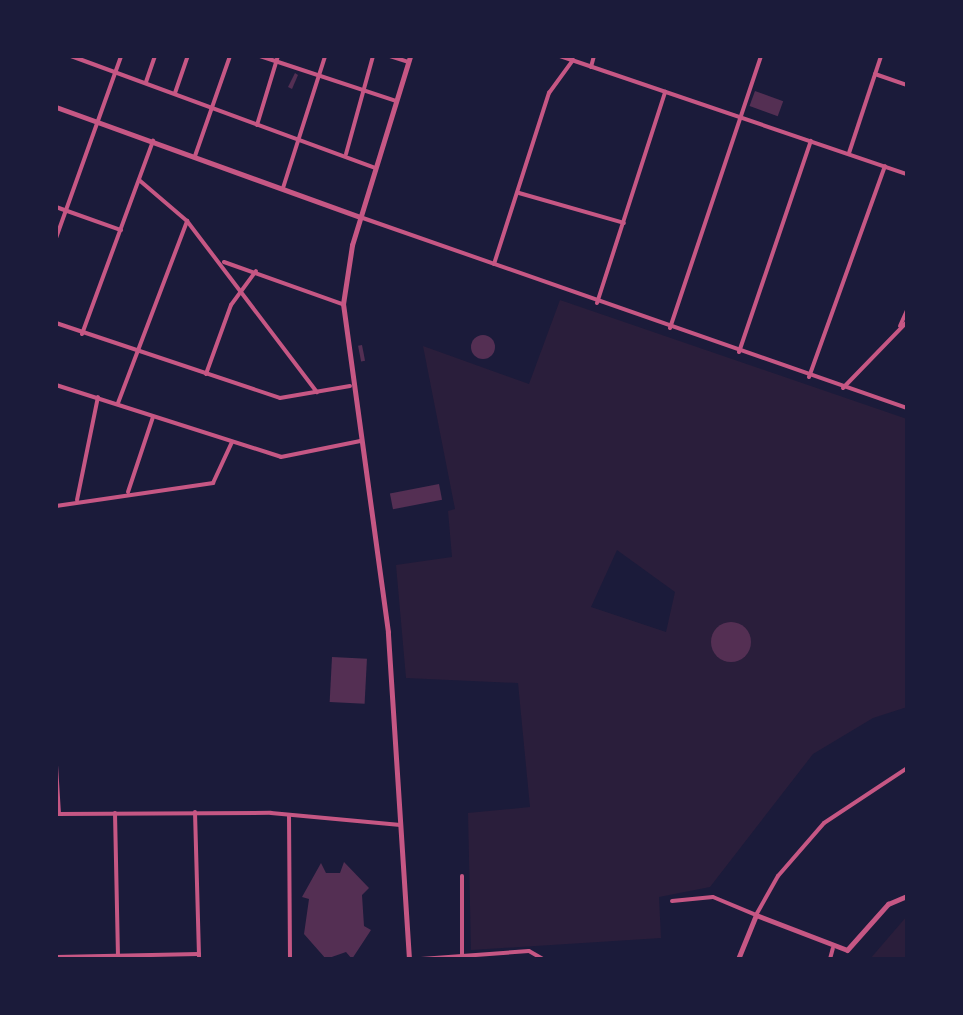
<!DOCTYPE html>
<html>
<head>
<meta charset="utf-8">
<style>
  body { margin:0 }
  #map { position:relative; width:963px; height:1015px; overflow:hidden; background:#1b1b3a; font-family:"Noto Sans",sans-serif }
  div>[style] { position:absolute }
  .green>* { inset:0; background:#2a1e3b }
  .building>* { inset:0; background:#542f53; transform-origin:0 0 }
  .round { border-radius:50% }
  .minor>* { height:4px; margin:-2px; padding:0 2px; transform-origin:2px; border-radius:2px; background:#c65784 }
  .tertiary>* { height:5px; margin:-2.5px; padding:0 2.5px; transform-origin:2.5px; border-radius:2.5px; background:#c65784 }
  span { translate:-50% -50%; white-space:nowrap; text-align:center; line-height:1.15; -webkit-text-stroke:8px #1b1b3a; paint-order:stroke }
  .frame { position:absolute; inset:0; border:58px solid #1b1b3a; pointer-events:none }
</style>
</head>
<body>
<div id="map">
  <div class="green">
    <div style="clip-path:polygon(evenodd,560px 300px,907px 419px,907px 707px,873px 718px,813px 754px,710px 887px,659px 897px,661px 938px,471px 950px,468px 813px,530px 807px,518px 683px,406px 678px,396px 565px,452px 557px,448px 511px,455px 509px,423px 346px,529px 384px,560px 300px,617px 550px,675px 592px,666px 632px,591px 607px,617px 550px)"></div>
    <div style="clip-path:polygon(907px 916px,907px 959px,870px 959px)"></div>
  </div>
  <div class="building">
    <div style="clip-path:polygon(295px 73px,298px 75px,292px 89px,288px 87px)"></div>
    <div style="left:755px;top:91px;width:30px;height:16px;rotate:20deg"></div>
    <div class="round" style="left:471px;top:335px;width:24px;height:24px"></div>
    <div style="left:362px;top:345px;width:16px;height:4px;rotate:79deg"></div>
    <div style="left:439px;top:484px;width:16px;height:50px;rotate:79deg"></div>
    <div class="round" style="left:711px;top:622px;width:40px;height:40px"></div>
    <div style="left:332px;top:657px;width:35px;height:45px;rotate:3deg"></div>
    <div style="clip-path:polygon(344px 862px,369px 888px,362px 895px,364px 926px,371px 930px,352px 959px,346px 952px,326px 959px,304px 934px,309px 899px,302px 897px,321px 863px,326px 873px,340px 873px)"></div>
  </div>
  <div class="minor">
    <div style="left:71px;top:56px;width:324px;rotate:20.2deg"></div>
    <div style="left:260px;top:56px;width:143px;rotate:18.3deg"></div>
    <div style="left:390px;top:56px;width:19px;rotate:18deg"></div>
    <div style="left:560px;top:56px;width:367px;rotate:18.8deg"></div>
    <div style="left:591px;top:67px;width:11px;rotate:-75deg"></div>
    <div style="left:875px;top:74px;width:34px;rotate:19deg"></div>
    <div style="left:146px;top:82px;width:28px;rotate:-71deg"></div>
    <div style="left:175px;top:93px;width:39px;rotate:-71deg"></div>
    <div style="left:257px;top:125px;width:72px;rotate:-73.1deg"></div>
    <div style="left:849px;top:153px;width:102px;rotate:-71.7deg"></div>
    <div style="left:346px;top:154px;width:102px;rotate:-74.6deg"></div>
    <div style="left:195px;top:156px;width:106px;rotate:-70.7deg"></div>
    <div style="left:283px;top:188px;width:139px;rotate:-72.3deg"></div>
    <div style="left:519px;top:193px;width:109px;rotate:15.9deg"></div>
    <div style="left:56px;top:207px;width:69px;rotate:19.5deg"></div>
    <div style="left:360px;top:217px;width:579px;rotate:19.25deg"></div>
    <div style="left:187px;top:221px;width:215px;rotate:52.8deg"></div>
    <div style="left:56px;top:238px;width:193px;rotate:-70.3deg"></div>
    <div style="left:224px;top:262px;width:125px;rotate:19.6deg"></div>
    <div style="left:494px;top:264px;width:180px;rotate:-72.2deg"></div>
    <div style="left:549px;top:93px;width:41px;rotate:-54deg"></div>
    <div style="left:597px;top:303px;width:222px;rotate:-72.1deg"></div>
    <div style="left:56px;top:323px;width:236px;rotate:18.5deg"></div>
    <div style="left:280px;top:398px;width:71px;rotate:-9.7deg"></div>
    <div style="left:900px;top:326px;width:17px;rotate:-66deg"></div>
    <div style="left:670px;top:328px;width:287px;rotate:-71.5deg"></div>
    <div style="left:82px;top:334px;width:206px;rotate:-69.8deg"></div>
    <div style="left:739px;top:352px;width:223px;rotate:-71.2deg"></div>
    <div style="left:206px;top:374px;width:73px;rotate:-70.1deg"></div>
    <div style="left:231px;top:305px;width:42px;rotate:-53.7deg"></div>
    <div style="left:809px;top:377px;width:224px;rotate:-70.2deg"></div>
    <div style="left:56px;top:385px;width:236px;rotate:17.7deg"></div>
    <div style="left:281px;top:457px;width:81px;rotate:-11.4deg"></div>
    <div style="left:843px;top:388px;width:92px;rotate:-45.9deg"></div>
    <div style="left:118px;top:403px;width:195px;rotate:-69.2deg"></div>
    <div style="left:187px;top:221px;width:63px;rotate:-139.5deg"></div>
    <div style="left:128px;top:492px;width:79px;rotate:-71.6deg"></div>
    <div style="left:77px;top:500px;width:105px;rotate:-78.5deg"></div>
    <div style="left:56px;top:506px;width:159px;rotate:-8.3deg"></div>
    <div style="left:213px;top:483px;width:45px;rotate:-65.1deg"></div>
    <div style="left:56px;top:765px;width:49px;rotate:86.5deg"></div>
    <div style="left:195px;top:812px;width:147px;rotate:88.4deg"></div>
    <div style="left:115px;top:813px;width:146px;rotate:88.8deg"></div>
    <div style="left:56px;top:814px;width:215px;rotate:-0.3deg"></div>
    <div style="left:271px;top:813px;width:130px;rotate:5.3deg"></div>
    <div style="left:289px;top:815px;width:144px;rotate:89.6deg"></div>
    <div style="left:672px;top:901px;width:41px;rotate:-5.6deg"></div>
    <div style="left:713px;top:897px;width:47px;rotate:22.7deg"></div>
    <div style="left:756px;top:915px;width:45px;rotate:-60.6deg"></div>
    <div style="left:778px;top:876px;width:70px;rotate:-49deg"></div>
    <div style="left:824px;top:823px;width:100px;rotate:-33.5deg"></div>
    <div style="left:56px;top:957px;width:143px;rotate:-1.2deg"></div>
    <div style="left:462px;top:957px;width:81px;rotate:-90deg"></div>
    <div style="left:421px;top:959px;width:108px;rotate:-4.2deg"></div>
    <div style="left:529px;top:951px;width:16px;rotate:30deg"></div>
    <div style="left:830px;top:959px;width:11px;rotate:-75deg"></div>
  </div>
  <div class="tertiary">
    <div style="left:56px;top:107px;width:323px;rotate:19.9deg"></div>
    <div style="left:409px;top:959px;width:328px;rotate:-93.7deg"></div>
    <div style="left:388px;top:632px;width:331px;rotate:-97.8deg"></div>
    <div style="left:343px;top:304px;width:60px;rotate:-81.3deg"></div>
    <div style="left:352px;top:245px;width:198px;rotate:-72.9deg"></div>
    <div style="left:738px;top:959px;width:48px;rotate:-67.8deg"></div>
    <div style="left:756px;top:915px;width:97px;rotate:21deg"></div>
    <div style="left:847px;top:950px;width:62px;rotate:-48.3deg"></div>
    <div style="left:888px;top:904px;width:21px;rotate:-23deg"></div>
  </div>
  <div class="frame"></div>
</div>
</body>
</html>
